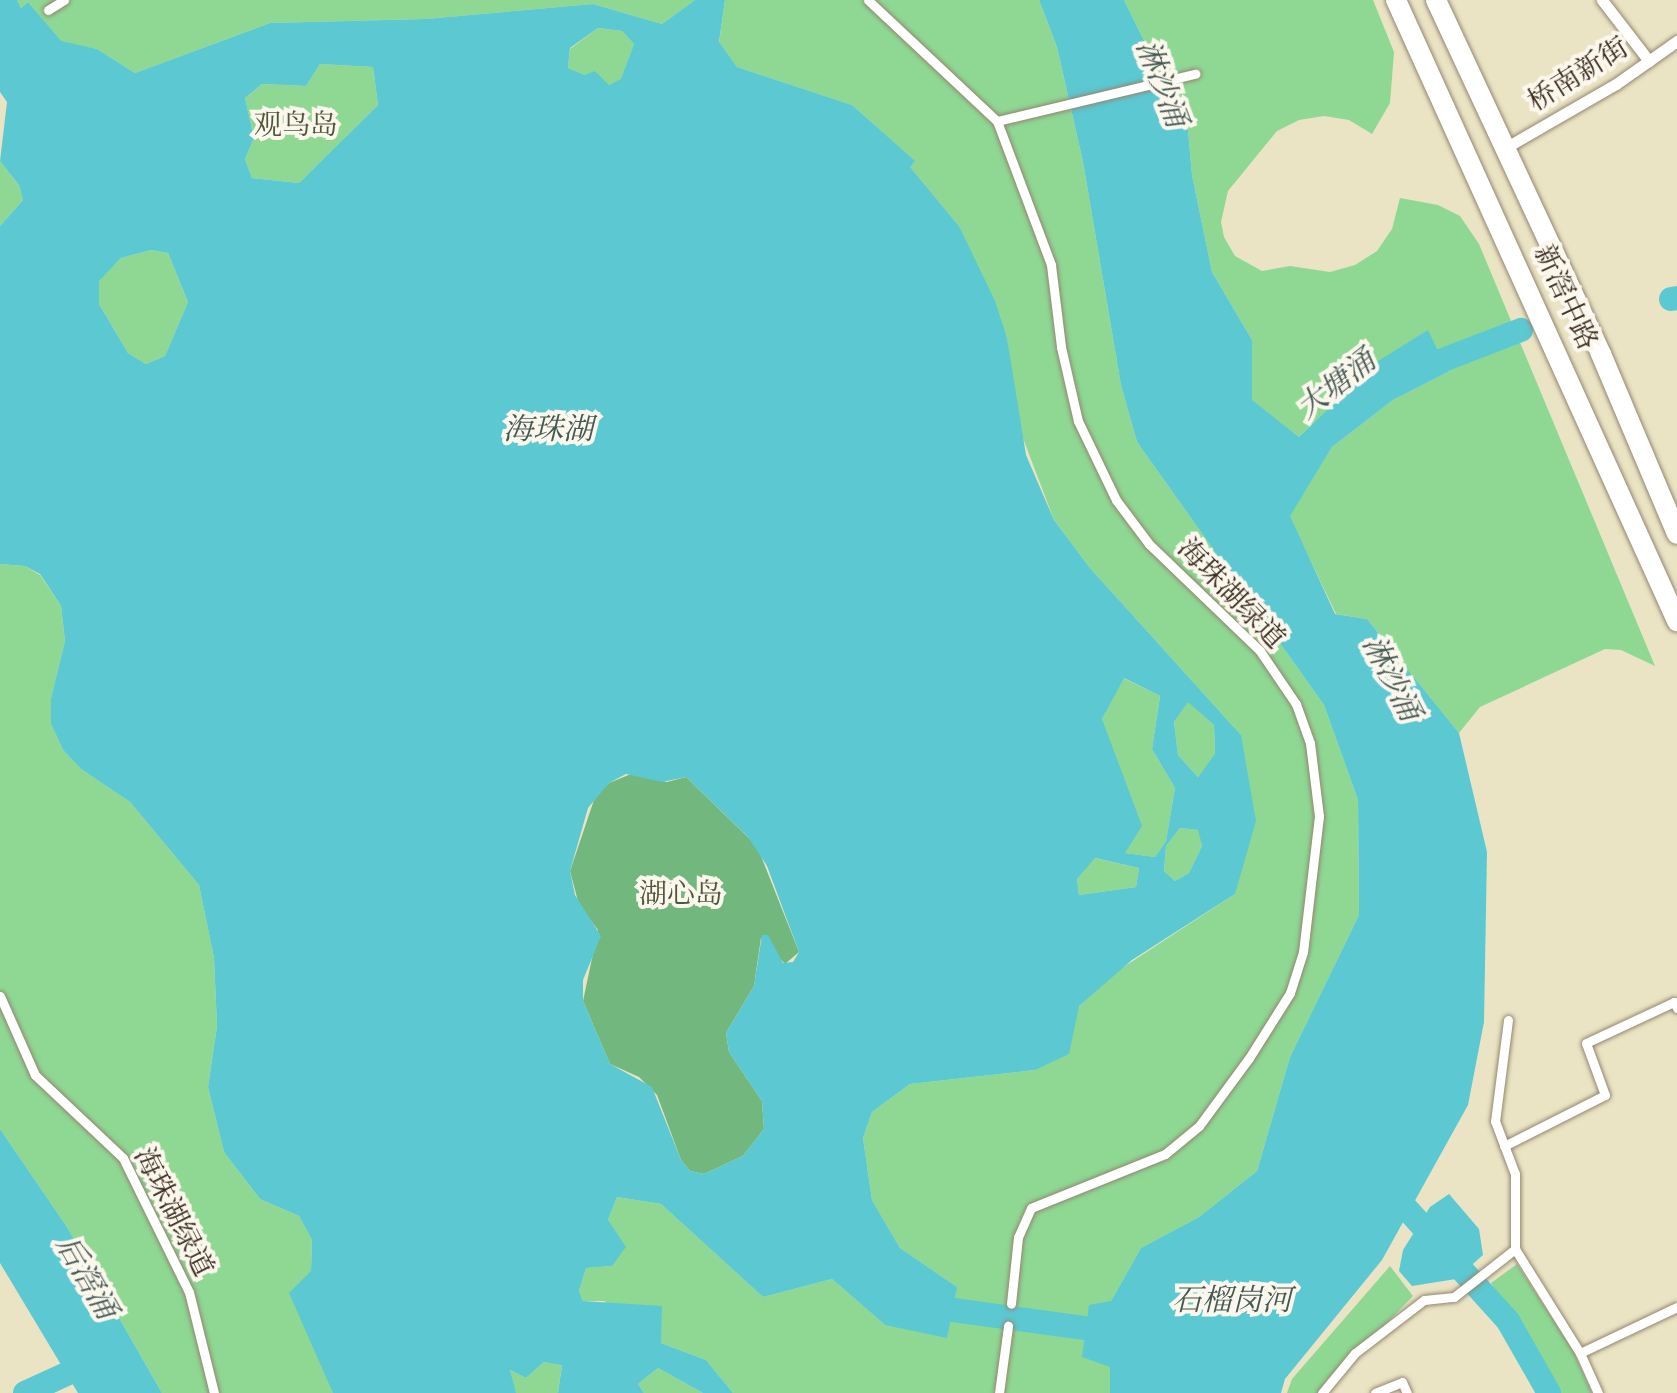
<!DOCTYPE html>
<html>
<head>
<meta charset="utf-8">
<style>
  body { margin:0 }
  #map { position:relative; width:1677px; height:1393px; overflow:hidden; background:#ebe4c4; font-family:"Old Standard TT","Noto Serif SC",serif }
  div>[style] { position:absolute }
  .green>* { inset:0; background:#8ed894 }
  .forest>* { inset:0; background:#72b87e }
  .water>* { inset:0; background:#5bc8d2 }
  .river>* { height:24px; margin:-12px; padding:0 12px; transform-origin:12px; border-radius:12px; background:#5bc8d2 }
  .roads { filter:drop-shadow(0 0 2px #938771) drop-shadow(0 0 2px #938771) }
  .pedestrian>* { height:9px; margin:-4.5px; padding:0 4.5px; transform-origin:4.5px; border-radius:4.5px; background:#fff }
  .minor>* { height:11px; margin:-5.5px; padding:0 5.5px; transform-origin:5.5px; border-radius:5.5px; background:#fff }
  .trunk>* { height:20px; margin:-10px; padding:0 10px; transform-origin:10px; border-radius:10px; background:#fff }
  span { translate:-50% -50%; white-space:nowrap; text-align:center; line-height:1.15; -webkit-text-stroke:8px #fbf7ec; paint-order:stroke }
  .street-label { font-size:28px; color:#3b2a1e }
  .park-label { font-size:28px; color:#50563c }
  .water-label { font-size:30px; color:#455954; font-style:italic }
</style>
</head>
<body>
<div id="map">
  <div class="green">
    <div style="clip-path:polygon(17px 0,695px 0,662px 24px,593px 4px,425px 19px,270px 23px,135px 73px,97px 49px,61px 42px,28px 2px,21px 8px)"></div>
    <div style="clip-path:polygon(725px 0,1039px 0,1057px 47px,1083px 162px,1121px 385px,1137px 442px,1324px 705px,1358px 800px,1359px 915px,1290px 1057px,1257px 1171px,1199px 1217px,1141px 1248px,1111px 1301px,1110px 1393px,733px 1393px,706px 1360px,661px 1343px,604px 1301px,583px 1301px,579px 1291px,586px 1268px,612px 1266px,608px 1220px,617px 1197px,661px 1204px,763px 1297px,832px 1279px,885px 1325px,957px 1287px,900px 1248px,872px 1200px,863px 1138px,872px 1112px,910px 1084px,1035px 1070px,1079px 1006px,1113px 974px,1235px 894px,1241px 735px,1090px 568px,1054px 520px,1018px 425px,1007px 338px,959px 226px,909px 166px,914px 161px,852px 105px,737px 67px,719px 43px)"></div>
    <div style="clip-path:polygon(1124px 0,1373px 0,1394px 52px,1390px 103px,1372px 134px,1349px 120px,1324px 116px,1299px 120px,1277px 131px,1228px 191px,1221px 222px,1224px 237px,1235px 256px,1262px 271px,1290px 266px,1330px 272px,1355px 265px,1377px 251px,1392px 229px,1400px 198px,1438px 205px,1460px 216px,1479px 244px,1655px 666px,1621px 650px,1605px 649px,1480px 707px,1459px 733px,1367px 619px,1336px 614px,1289px 516px,1332px 447px,1393px 400px,1448px 372px,1375px 363px,1299px 437px,1251px 400px,1252px 340px,1212px 272px,1192px 175px,1188px 130px)"></div>
    <div style="clip-path:polygon(598px 28px,622px 31px,634px 44px,621px 80px,609px 85px,568px 68px,570px 49px)"></div>
    <div style="clip-path:polygon(320px 64px,373px 67px,378px 105px,299px 183px,252px 178px,245px 159px,254px 138px,245px 98px,262px 84px,306px 86px)"></div>
    <div style="clip-path:polygon(0 161px,19px 185px,23px 200px,0 226px)"></div>
    <div style="clip-path:polygon(151px 250px,168px 253px,188px 302px,165px 356px,146px 364px,128px 353px,99px 304px,99px 280px,121px 258px)"></div>
    <div style="clip-path:polygon(0 564px,25px 566px,40px 575px,61px 606px,65px 641px,51px 698px,51px 724px,63px 750px,81px 769px,130px 802px,199px 885px,214px 958px,217px 1026px,208px 1087px,224px 1152px,260px 1199px,299px 1216px,312px 1240px,311px 1271px,333px 1393px,162px 1393px,67px 1227px,0 1129px)"></div>
    <div style="clip-path:polygon(1123px 678px,1160px 696px,1152px 749px,1175px 788px,1166px 841px,1155px 857px,1125px 853px,1102px 719px)"></div>
    <div style="clip-path:polygon(1188px 701px,1214px 725px,1215px 755px,1198px 777px,1178px 755px,1174px 722px)"></div>
    <div style="clip-path:polygon(1180px 828px,1199px 830px,1202px 846px,1189px 873px,1175px 881px,1164px 871px,1166px 846px)"></div>
    <div style="clip-path:polygon(1094px 858px,1139px 868px,1136px 887px,1079px 895px,1077px 879px)"></div>
    <div style="clip-path:polygon(1517px 1264px,1573px 1350px,1592px 1393px,1556px 1393px,1491px 1283px)"></div>
    <div style="clip-path:polygon(1390px 1266px,1413px 1296px,1319px 1393px,1287px 1393px,1292px 1379px)"></div>
    <div style="clip-path:polygon(544px 1362px,562px 1364px,558px 1393px,515px 1393px,510px 1370px,526px 1378px)"></div>
    <div style="clip-path:polygon(658px 1368px,703px 1393px,644px 1393px,638px 1384px)"></div>
  </div>
  <div class="forest">
    <div style="clip-path:polygon(631px 774px,667px 782px,686px 777px,757px 846px,799px 952px,785px 964px,761px 938px,754px 986px,726px 1033px,729px 1052px,762px 1101px,764px 1129px,743px 1156px,704px 1174px,690px 1171px,681px 1160px,657px 1095px,639px 1077px,610px 1064px,583px 1001px,598px 930px,579px 905px,570px 871px,595px 797px,609px 783px)"></div>
  </div>
  <div class="water">
    <div style="clip-path:polygon(evenodd,0 0,17px 0,21px 8px,28px 2px,61px 41px,97px 49px,135px 73px,270px 23px,425px 19px,593px 4px,662px 24px,695px 0,725px 0,719px 42px,737px 67px,852px 105px,915px 161px,910px 167px,959px 226px,995px 301px,1007px 338px,1026px 455px,1054px 520px,1090px 568px,1241px 735px,1256px 821px,1235px 894px,1132px 960px,1079px 1006px,1069px 1054px,1035px 1070px,910px 1084px,872px 1112px,863px 1138px,872px 1200px,900px 1248px,957px 1287px,947px 1338px,885px 1325px,832px 1279px,763px 1297px,661px 1204px,617px 1197px,608px 1220px,626px 1247px,612px 1266px,586px 1268px,579px 1291px,583px 1301px,662px 1306px,661px 1343px,706px 1360px,733px 1393px,703px 1393px,658px 1368px,638px 1384px,644px 1393px,558px 1393px,562px 1365px,544px 1362px,526px 1378px,510px 1370px,516px 1393px,333px 1393px,289px 1293px,311px 1271px,312px 1240px,299px 1216px,260px 1199px,224px 1152px,208px 1087px,217px 1026px,214px 958px,199px 885px,130px 802px,81px 769px,63px 750px,51px 724px,51px 698px,65px 641px,61px 606px,40px 574px,25px 566px,0 564px,0 226px,23px 200px,19px 185px,0 161px,7px 102px,0 92px,0 0,598px 28px,622px 31px,634px 44px,621px 79px,609px 85px,595px 71px,585px 75px,568px 68px,570px 48px,598px 28px,0 0,320px 64px,373px 67px,378px 105px,299px 183px,252px 178px,245px 159px,254px 138px,245px 98px,262px 84px,306px 86px,320px 64px,0 0,151px 250px,168px 253px,188px 302px,165px 356px,146px 364px,128px 353px,99px 304px,99px 281px,121px 258px,151px 250px,0 0,1124px 678px,1160px 696px,1152px 749px,1175px 788px,1166px 841px,1155px 857px,1125px 853px,1142px 826px,1102px 719px,1124px 678px,0 0,1188px 702px,1214px 725px,1215px 754px,1198px 777px,1178px 755px,1174px 722px,1188px 702px,0 0,626px 774px,662px 782px,686px 777px,748px 837px,767px 866px,799px 952px,793px 962px,783px 963px,768px 935px,762px 935px,754px 986px,726px 1033px,729px 1052px,762px 1101px,764px 1129px,743px 1156px,704px 1174px,690px 1171px,681px 1160px,652px 1087px,610px 1064px,583px 1001px,583px 980px,601px 936px,575px 895px,570px 871px,588px 808px,609px 783px,626px 774px,0 0,1180px 828px,1198px 830px,1202px 846px,1189px 873px,1175px 881px,1164px 871px,1166px 846px,1180px 828px,0 0,1095px 858px,1139px 868px,1136px 887px,1079px 895px,1077px 879px,1095px 858px)"></div>
    <div style="clip-path:polygon(1039px 0,1124px 0,1188px 130px,1192px 175px,1212px 272px,1252px 340px,1252px 400px,1299px 437px,1375px 363px,1428px 330px,1448px 372px,1393px 400px,1332px 447px,1290px 516px,1335px 614px,1367px 619px,1459px 733px,1487px 852px,1484px 1022px,1468px 1105px,1382px 1260px,1285px 1379px,1281px 1393px,1110px 1393px,1110px 1367px,1082px 1357px,1089px 1305px,1111px 1301px,1141px 1248px,1199px 1217px,1257px 1171px,1290px 1057px,1359px 915px,1358px 800px,1324px 705px,1137px 442px,1121px 385px,1083px 162px,1057px 47px)"></div>
    <div style="clip-path:polygon(0 1129px,67px 1227px,162px 1393px,78px 1393px,0 1263px)"></div>
    <div style="clip-path:polygon(1449px 1194px,1479px 1229px,1483px 1255px,1456px 1279px,1412px 1286px,1399px 1271px,1403px 1250px,1430px 1207px)"></div>
  </div>
  <div class="river">
    <div style="left:1671px;top:299px;width:6px;rotate:-9deg"></div>
    <div style="left:1412px;top:372px;width:117px;rotate:-21.1deg"></div>
    <div style="left:1387px;top:1187px;width:181px;rotate:47.9deg"></div>
    <div style="left:1508px;top:1321px;width:83px;rotate:60.3deg"></div>
    <div style="left:953px;top:1310px;width:132px;rotate:7.8deg"></div>
    <div style="left:25px;top:1393px;width:77px;rotate:-24.6deg"></div>
  </div>
  <div class="roads">
    <div class="pedestrian">
      <div style="left:868px;top:0;width:177px;rotate:43.2deg"></div>
      <div style="left:997px;top:121px;width:154px;rotate:69.4deg"></div>
      <div style="left:1051px;top:265px;width:83px;rotate:83deg"></div>
      <div style="left:1061px;top:347px;width:76px;rotate:77.1deg"></div>
      <div style="left:1078px;top:421px;width:88px;rotate:64.3deg"></div>
      <div style="left:1116px;top:500px;width:55px;rotate:53.1deg"></div>
      <div style="left:1149px;top:544px;width:154px;rotate:43.9deg"></div>
      <div style="left:1260px;top:651px;width:64px;rotate:55.8deg"></div>
      <div style="left:1296px;top:704px;width:41px;rotate:70.3deg"></div>
      <div style="left:1310px;top:743px;width:74px;rotate:83deg"></div>
      <div style="left:1319px;top:816px;width:137px;rotate:96.7deg"></div>
      <div style="left:1303px;top:952px;width:43px;rotate:107.6deg"></div>
      <div style="left:1290px;top:993px;width:77px;rotate:122.2deg"></div>
      <div style="left:1249px;top:1058px;width:84px;rotate:126.3deg"></div>
      <div style="left:1199px;top:1126px;width:44px;rotate:140.5deg"></div>
      <div style="left:1165px;top:1154px;width:144px;rotate:158.1deg"></div>
      <div style="left:1031px;top:1208px;width:32px;rotate:114deg"></div>
      <div style="left:1018px;top:1237px;width:67px;rotate:96deg"></div>
      <div style="left:48px;top:10px;width:19px;rotate:-32deg"></div>
      <div style="left:997px;top:121px;width:204px;rotate:-13.4deg"></div>
      <div style="left:0;top:996px;width:86px;rotate:66.1deg"></div>
      <div style="left:35px;top:1075px;width:121px;rotate:43.3deg"></div>
      <div style="left:123px;top:1158px;width:149px;rotate:63.8deg"></div>
      <div style="left:189px;top:1292px;width:104px;rotate:76.1deg"></div>
      <div style="left:1508px;top:1020px;width:102px;rotate:97.3deg"></div>
      <div style="left:1495px;top:1121px;width:57px;rotate:69.3deg"></div>
      <div style="left:1515px;top:1174px;width:75px;rotate:90deg"></div>
      <div style="left:1515px;top:1249px;width:123px;rotate:58deg"></div>
      <div style="left:1580px;top:1353px;width:44px;rotate:65.8deg"></div>
      <div style="left:1504px;top:1146px;width:113px;rotate:-26.8deg"></div>
      <div style="left:1605px;top:1095px;width:55px;rotate:-110.1deg"></div>
      <div style="left:1586px;top:1043px;width:97px;rotate:-25deg"></div>
      <div style="left:1674px;top:1002px;width:7px;rotate:63deg"></div>
      <div style="left:1580px;top:1353px;width:107px;rotate:-25.4deg"></div>
      <div style="left:999px;top:1393px;width:68px;rotate:-82.3deg"></div>
      <div style="left:1322px;top:1393px;width:52px;rotate:-50.5deg"></div>
      <div style="left:1355px;top:1353px;width:87px;rotate:-37.5deg"></div>
      <div style="left:1424px;top:1300px;width:30px;rotate:-6deg"></div>
      <div style="left:1454px;top:1297px;width:78px;rotate:-38.2deg"></div>
      <div style="left:1375px;top:1393px;width:29px;rotate:-22deg"></div>
      <div style="left:1402px;top:1382px;width:12px;rotate:66deg"></div>
    </div>
    <div class="minor">
      <div style="left:1602px;top:0;width:77px;rotate:52.4deg"></div>
      <div style="left:1505px;top:148px;width:128px;rotate:-30deg"></div>
      <div style="left:1616px;top:84px;width:75px;rotate:-35.2deg"></div>
    </div>
    <div class="trunk">
      <div style="left:1396px;top:0;width:682px;rotate:65.65deg"></div>
      <div style="left:1436px;top:0;width:391px;rotate:65deg"></div>
      <div style="left:1601px;top:354px;width:195px;rotate:67.1deg"></div>
    </div>
  </div>
  <div class="street-label">
    <span style="left:1579px;top:76px;rotate:-32deg">桥南新街</span>
    <span style="left:1564px;top:298px;rotate:65deg">新滘中路</span>
    <span style="left:1230px;top:595px;rotate:46deg">海珠湖绿道</span>
    <span style="left:172px;top:1213px;rotate:63deg">海珠湖绿道</span>
  </div>
  <div class="park-label">
    <span style="left:296px;top:127px">观鸟岛</span>
    <span style="left:681px;top:896px">湖心岛</span>
  </div>
  <div class="water-label">
    <span style="left:1160px;top:84px;rotate:69deg">淋沙涌</span>
    <span style="left:1337px;top:386px;rotate:-38deg">大塘涌</span>
    <span style="left:548px;top:431px">海珠湖</span>
    <span style="left:1390px;top:679px;rotate:63deg">淋沙涌</span>
    <span style="left:85px;top:1278px;rotate:60deg">后滘涌</span>
    <span style="left:1232px;top:1302px">石榴岗河</span>
  </div>
</div>
</body>
</html>
